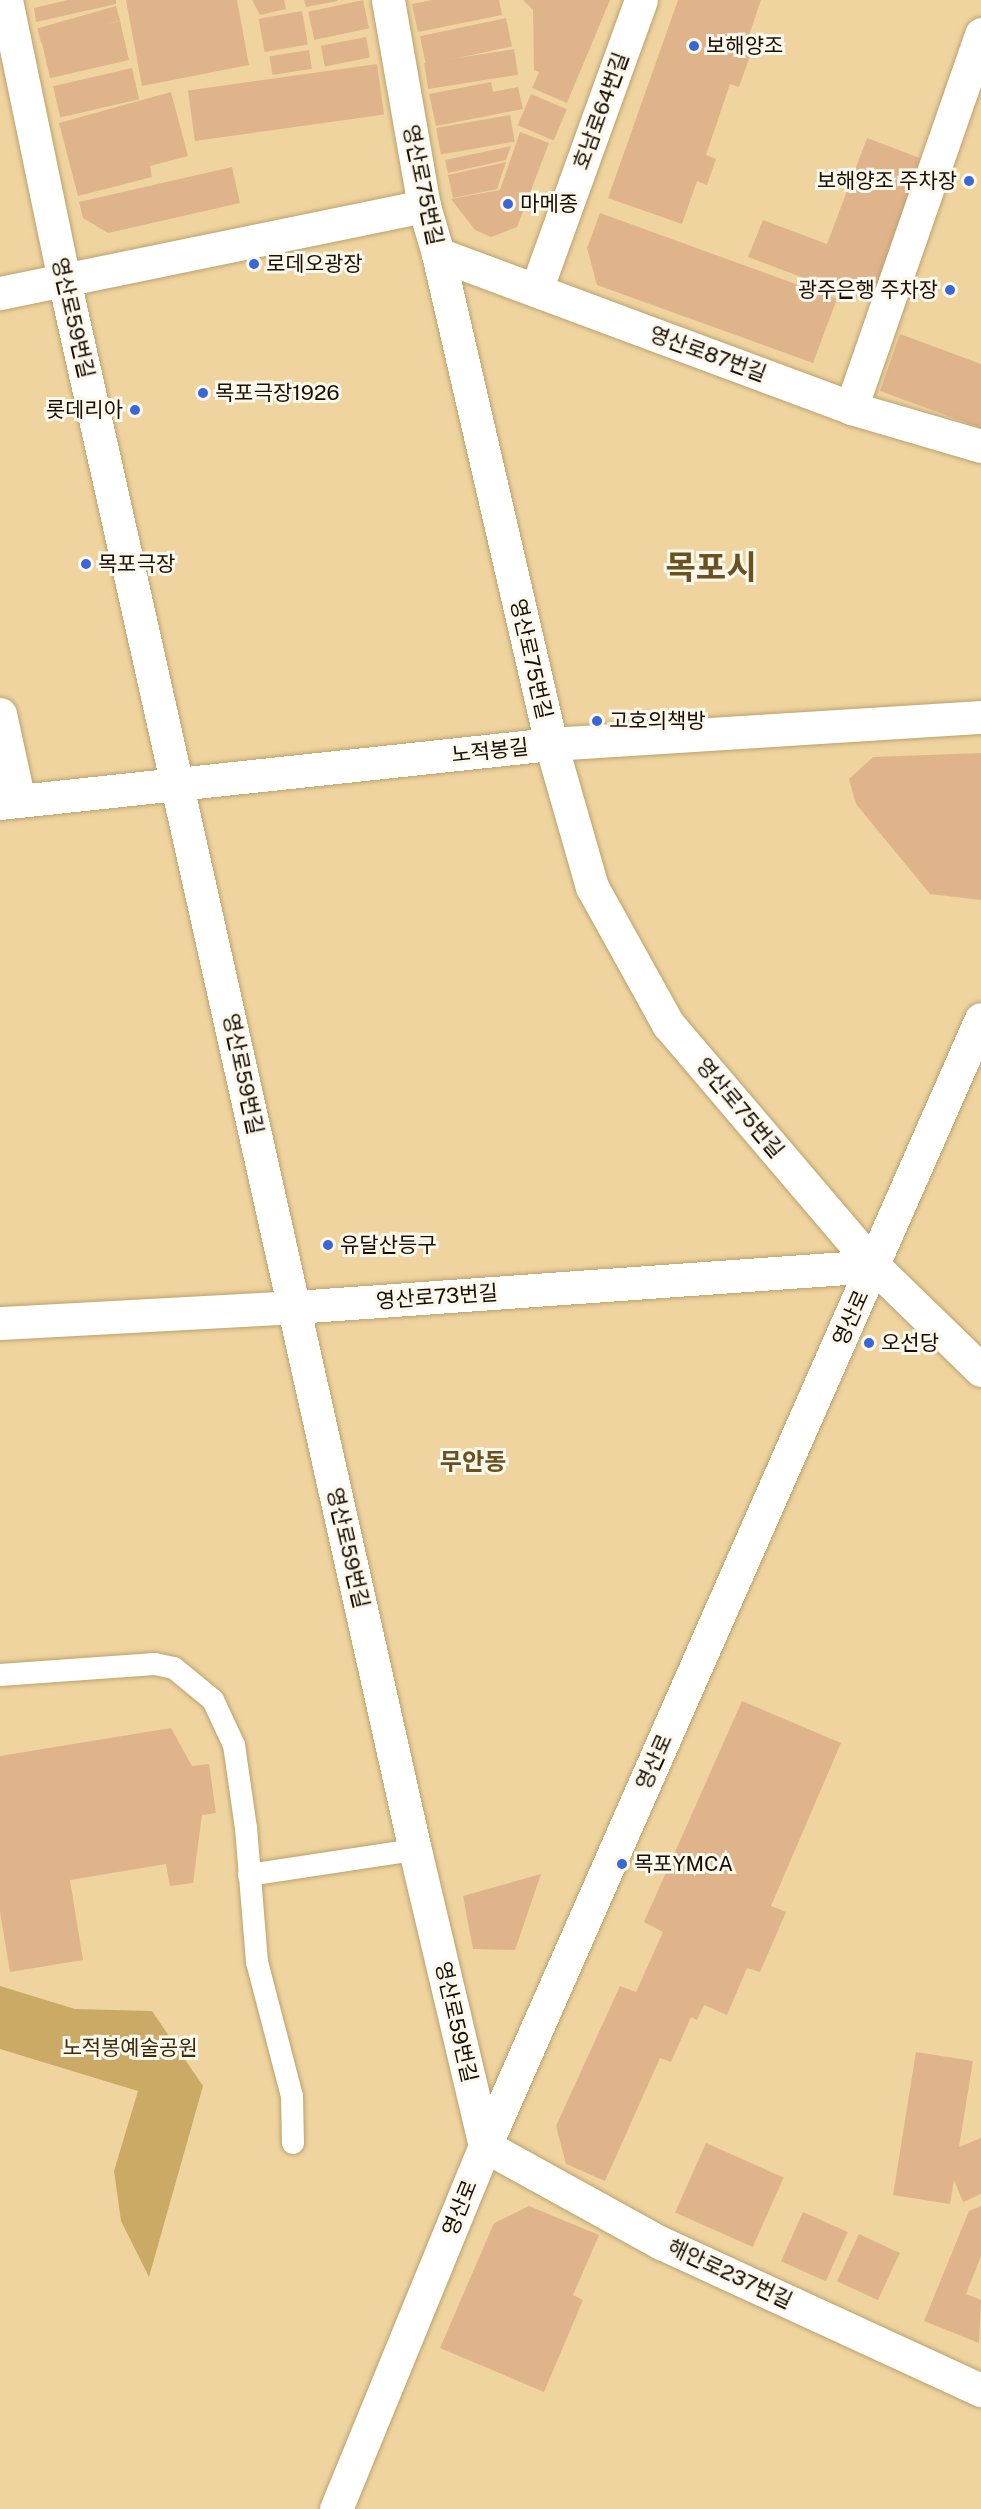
<!DOCTYPE html>
<html>
<head>
<meta charset="utf-8">
<style>
  body { margin:0 }
  #map { position:relative; width:981px; height:2509px; overflow:hidden; background:#efd49f; font-family:"Public Sans","Noto Sans KR",sans-serif }
  div>[style] { position:absolute }
  .green>* { inset:0; background:#cbaa65 }
  .building>* { inset:0; background:#e0b48b; transform-origin:0 0 }
  .roads { filter:drop-shadow(0 0 2px #bba16d) drop-shadow(0 0 2px #bba16d) }
  .lane>* { height:22px; margin:-11px; padding:0 11px; transform-origin:11px; border-radius:11px; background:#fff }
  .street>* { height:33px; margin:-16.5px; padding:0 16.5px; transform-origin:16.5px; border-radius:16.5px; background:#fff }
  .secondary>* { height:33px; margin:-16.5px; padding:0 16.5px; transform-origin:16.5px; border-radius:16.5px; background:#fff }
  .dots>* { width:16px; height:16px; translate:-50% -50%; box-sizing:border-box; border:3px solid #fdf8ed; border-radius:50% }
  span { translate:-50% -50%; white-space:nowrap; text-align:center; line-height:1.15; -webkit-text-stroke:6px #fdf8ed; paint-order:stroke }
  .poi-label { font-size:21px; color:#170e00 }
  .left { translate:0 -50%; text-align:left }
  .right { translate:-100% -50%; text-align:right }
  .street-label { font-size:21px; color:#170e00 }
  .park-label { font-size:21px; color:#3a2b0b }
  .quarter-label { font-size:24px; color:#6a521f; font-weight:700 }
  .town-label { font-size:33px; color:#6a521f; font-weight:700 }
</style>
</head>
<body>
<div id="map">
  <div class="green">
    <div style="clip-path:polygon(0 1986px,75px 2009px,152px 2011px,203px 2086px,149px 2277px,121px 2221px,114px 2171px,138px 2091px,0 2049px)"></div>
  </div>
  <div class="building">
    <div style="clip-path:polygon(68px 0,116px 0,116px 4px,36px 22px,34px 8px)"></div>
    <div style="clip-path:polygon(126px 0,237px 0,249px 65px,142px 86px)"></div>
    <div style="clip-path:polygon(252px 0,284px 0,286px 9px,260px 15px)"></div>
    <div style="clip-path:polygon(304px 0,337px 0,338px 1px,306px 7px)"></div>
    <div style="left:363px;top:0;width:29px;height:56px;rotate:78deg"></div>
    <div style="clip-path:polygon(432px 0,499px 0,502px 15px,418px 32px,412px 4px)"></div>
    <div style="clip-path:polygon(523px 0,610px 0,567px 103px,532px 88px,539px 72px,534px 70px,533px 10px)"></div>
    <div style="clip-path:polygon(678px 0,761px 0,743px 53px,750px 56px,739px 87px,730px 84px,706px 155px,716px 159px,707px 185px,697px 181px,682px 224px,608px 198px)"></div>
    <div style="left:116px;top:6px;width:15px;height:82px;rotate:74deg"></div>
    <div style="left:302px;top:11px;width:34px;height:44px;rotate:80deg"></div>
    <div style="left:506px;top:18px;width:29px;height:88px;rotate:78deg"></div>
    <div style="left:120px;top:21px;width:40px;height:81px;rotate:77deg"></div>
    <div style="left:366px;top:37px;width:21px;height:46px;rotate:79deg"></div>
    <div style="left:514px;top:49px;width:26px;height:91px;rotate:81deg"></div>
    <div style="left:309px;top:50px;width:19px;height:40px;rotate:81deg"></div>
    <div style="left:377px;top:64px;width:51px;height:191px;rotate:82deg"></div>
    <div style="left:132px;top:68px;width:32px;height:81px;rotate:77deg"></div>
    <div style="clip-path:polygon(491px 82px,493px 92px,518px 87px,523px 109px,436px 126px,429px 94px)"></div>
    <div style="clip-path:polygon(171px 92px,188px 156px,150px 166px,152px 177px,78px 196px,59px 123px)"></div>
    <div style="left:531px;top:94px;width:39px;height:34px;rotate:23deg"></div>
    <div style="left:510px;top:115px;width:27px;height:75px;rotate:80deg"></div>
    <div style="clip-path:polygon(520px 132px,549px 143px,517px 227px,491px 237px,475px 230px,451px 199px,500px 190px)"></div>
    <div style="clip-path:polygon(867px 138px,925px 160px,870px 303px,748px 257px,763px 220px,827px 244px)"></div>
    <div style="clip-path:polygon(511px 146px,506px 160px,448px 173px,445px 160px)"></div>
    <div style="clip-path:polygon(506px 162px,497px 189px,453px 198px,448px 175px)"></div>
    <div style="clip-path:polygon(232px 167px,240px 203px,108px 233px,83px 218px,79px 202px)"></div>
    <div style="clip-path:polygon(600px 213px,837px 299px,813px 363px,597px 285px,587px 248px)"></div>
    <div style="clip-path:polygon(900px 334px,981px 364px,981px 428px,880px 391px)"></div>
    <div style="clip-path:polygon(981px 753px,981px 900px,930px 894px,856px 804px,849px 779px,873px 757px)"></div>
    <div style="clip-path:polygon(742px 1701px,841px 1743px,771px 1906px,786px 1912px,760px 1972px,747px 1968px,727px 2015px,704px 2005px,697px 2020px,691px 2017px,671px 2062px,660px 2058px,605px 2181px,566px 2164px,556px 2126px,620px 1986px,636px 1992px,663px 1932px,644px 1922px)"></div>
    <div style="clip-path:polygon(171px 1728px,192px 1766px,209px 1764px,216px 1813px,202px 1815px,193px 1883px,170px 1886px,166px 1864px,70px 1880px,83px 1960px,10px 1972px,0 1912px,0 1756px)"></div>
    <div style="clip-path:polygon(541px 1874px,515px 1950px,473px 1949px,463px 1896px)"></div>
    <div style="clip-path:polygon(916px 2052px,973px 2061px,959px 2147px,981px 2138px,981px 2194px,963px 2202px,954px 2180px,950px 2204px,893px 2195px)"></div>
    <div style="left:706px;top:2143px;width:85px;height:76px;rotate:24deg"></div>
    <div style="clip-path:polygon(529px 2206px,599px 2235px,573px 2295px,583px 2300px,544px 2392px,440px 2348px,494px 2223px)"></div>
    <div style="clip-path:polygon(981px 2206px,981px 2256px,966px 2294px,981px 2300px,979px 2343px,924px 2321px,969px 2211px)"></div>
    <div style="left:803px;top:2212px;width:49px;height:54px;rotate:24deg"></div>
    <div style="left:859px;top:2234px;width:45px;height:52px;rotate:25deg"></div>
  </div>
  <div class="roads">
    <div class="lane">
      <div style="left:0;top:1675px;width:155px;rotate:-4.1deg"></div>
      <div style="left:155px;top:1664px;width:19px;rotate:12deg"></div>
      <div style="left:174px;top:1668px;width:50px;rotate:39.4deg"></div>
      <div style="left:213px;top:1700px;width:50px;rotate:65deg"></div>
      <div style="left:234px;top:1745px;width:84px;rotate:81.8deg"></div>
      <div style="left:246px;top:1828px;width:134px;rotate:85.3deg"></div>
      <div style="left:257px;top:1962px;width:138px;rotate:75.4deg"></div>
      <div style="left:292px;top:2096px;width:47px;rotate:88.8deg"></div>
      <div style="left:249px;top:1875px;width:168px;rotate:-8.6deg"></div>
    </div>
    <div class="street">
      <div style="left:388px;top:0;width:209px;rotate:80.1deg"></div>
      <div style="left:424px;top:206px;width:50px;rotate:73.7deg"></div>
      <div style="left:438px;top:254px;width:503px;rotate:77.01deg"></div>
      <div style="left:551px;top:744px;width:149px;rotate:74deg"></div>
      <div style="left:592px;top:887px;width:157px;rotate:61deg"></div>
      <div style="left:668px;top:1024px;width:318px;rotate:49.6deg"></div>
      <div style="left:874px;top:1266px;width:149px;rotate:44.2deg"></div>
      <div style="left:438px;top:254px;width:441px;rotate:20.4deg"></div>
      <div style="left:851px;top:408px;width:135px;rotate:16.3deg"></div>
      <div style="left:536px;top:290px;width:308px;rotate:-70.1deg"></div>
      <div style="left:0;top:293px;width:433px;rotate:-11.6deg"></div>
      <div style="left:851px;top:408px;width:396px;rotate:-70.8deg"></div>
      <div style="left:0;top:714px;width:89px;rotate:77.7deg"></div>
      <div style="left:0;top:803px;width:554px;rotate:-6.11deg"></div>
      <div style="left:551px;top:744px;width:431px;rotate:-3.6deg"></div>
      <div style="left:0;top:1323px;width:295px;rotate:-3.1deg"></div>
      <div style="left:295px;top:1307px;width:580px;rotate:-4.05deg"></div>
      <div style="left:485px;top:2146px;width:201px;rotate:28.9deg"></div>
      <div style="left:661px;top:2243px;width:352px;rotate:24.7deg"></div>
    </div>
    <div class="secondary">
      <div style="left:6px;top:0;width:286px;rotate:78.3deg"></div>
      <div style="left:64px;top:280px;width:1609px;rotate:77.4deg"></div>
      <div style="left:415px;top:1850px;width:304px;rotate:76.7deg"></div>
      <div style="left:336px;top:2509px;width:392px;rotate:-67.7deg"></div>
      <div style="left:485px;top:2146px;width:1231px;rotate:-66.25deg"></div>
    </div>
  </div>
  <div class="dots">
    <div style="left:694px;top:46px;background:#3867d7"></div>
    <div style="left:969px;top:181px;background:#3867d7"></div>
    <div style="left:508px;top:204px;background:#3867d7"></div>
    <div style="left:254px;top:264px;background:#3867d7"></div>
    <div style="left:950px;top:290px;background:#3867d7"></div>
    <div style="left:203px;top:393px;background:#3867d7"></div>
    <div style="left:135px;top:410px;background:#3867d7"></div>
    <div style="left:86px;top:564px;background:#3867d7"></div>
    <div style="left:597px;top:721px;background:#3867d7"></div>
    <div style="left:328px;top:1245px;background:#3867d7"></div>
    <div style="left:869px;top:1343px;background:#3867d7"></div>
    <div style="left:622px;top:1864px;background:#3867d7"></div>
  </div>
  <div class="poi-label">
    <span class="left" style="left:706px;top:46px">보해양조</span>
    <span class="right" style="left:957px;top:181px">보해양조 주차장</span>
    <span class="left" style="left:520px;top:204px">마메종</span>
    <span class="left" style="left:266px;top:264px">로데오광장</span>
    <span class="right" style="left:938px;top:290px">광주은행 주차장</span>
    <span class="left" style="left:215px;top:393px">목포극장1926</span>
    <span class="right" style="left:123px;top:410px">롯데리아</span>
    <span class="left" style="left:98px;top:564px">목포극장</span>
    <span class="left" style="left:609px;top:721px">고호의책방</span>
    <span class="left" style="left:340px;top:1245px">유달산등구</span>
    <span class="left" style="left:881px;top:1343px">오선당</span>
    <span class="left" style="left:634px;top:1864px">목포YMCA</span>
  </div>
  <div class="street-label">
    <span style="left:601px;top:111px;rotate:-70deg">호남로64번길</span>
    <span style="left:423px;top:185px;rotate:78deg">영산로75번길</span>
    <span style="left:73px;top:318px;rotate:77deg">영산로59번길</span>
    <span style="left:708px;top:354px;rotate:20deg">영산로87번길</span>
    <span style="left:531px;top:659px;rotate:77deg">영산로75번길</span>
    <span style="left:490px;top:751px;rotate:-6deg">노적봉길</span>
    <span style="left:243px;top:1074px;rotate:78deg">영산로59번길</span>
    <span style="left:740px;top:1108px;rotate:50deg">영산로75번길</span>
    <span style="left:437px;top:1297px;rotate:-4deg">영산로73번길</span>
    <span style="left:851px;top:1318px;rotate:-66deg">영산로</span>
    <span style="left:348px;top:1548px;rotate:77deg">영산로59번길</span>
    <span style="left:654px;top:1762px;rotate:-66deg">영산로</span>
    <span style="left:456px;top:2022px;rotate:77deg">영산로59번길</span>
    <span style="left:460px;top:2208px;rotate:-68deg">영산로</span>
    <span style="left:730px;top:2274px;rotate:25deg">해안로237번길</span>
  </div>
  <div class="park-label">
    <span style="left:130px;top:2048px">노적봉예술공원</span>
  </div>
  <div class="quarter-label">
    <span style="left:473px;top:1462px">무안동</span>
  </div>
  <div class="town-label">
    <span style="left:711px;top:568px">목포시</span>
  </div>
</div>
</body>
</html>
